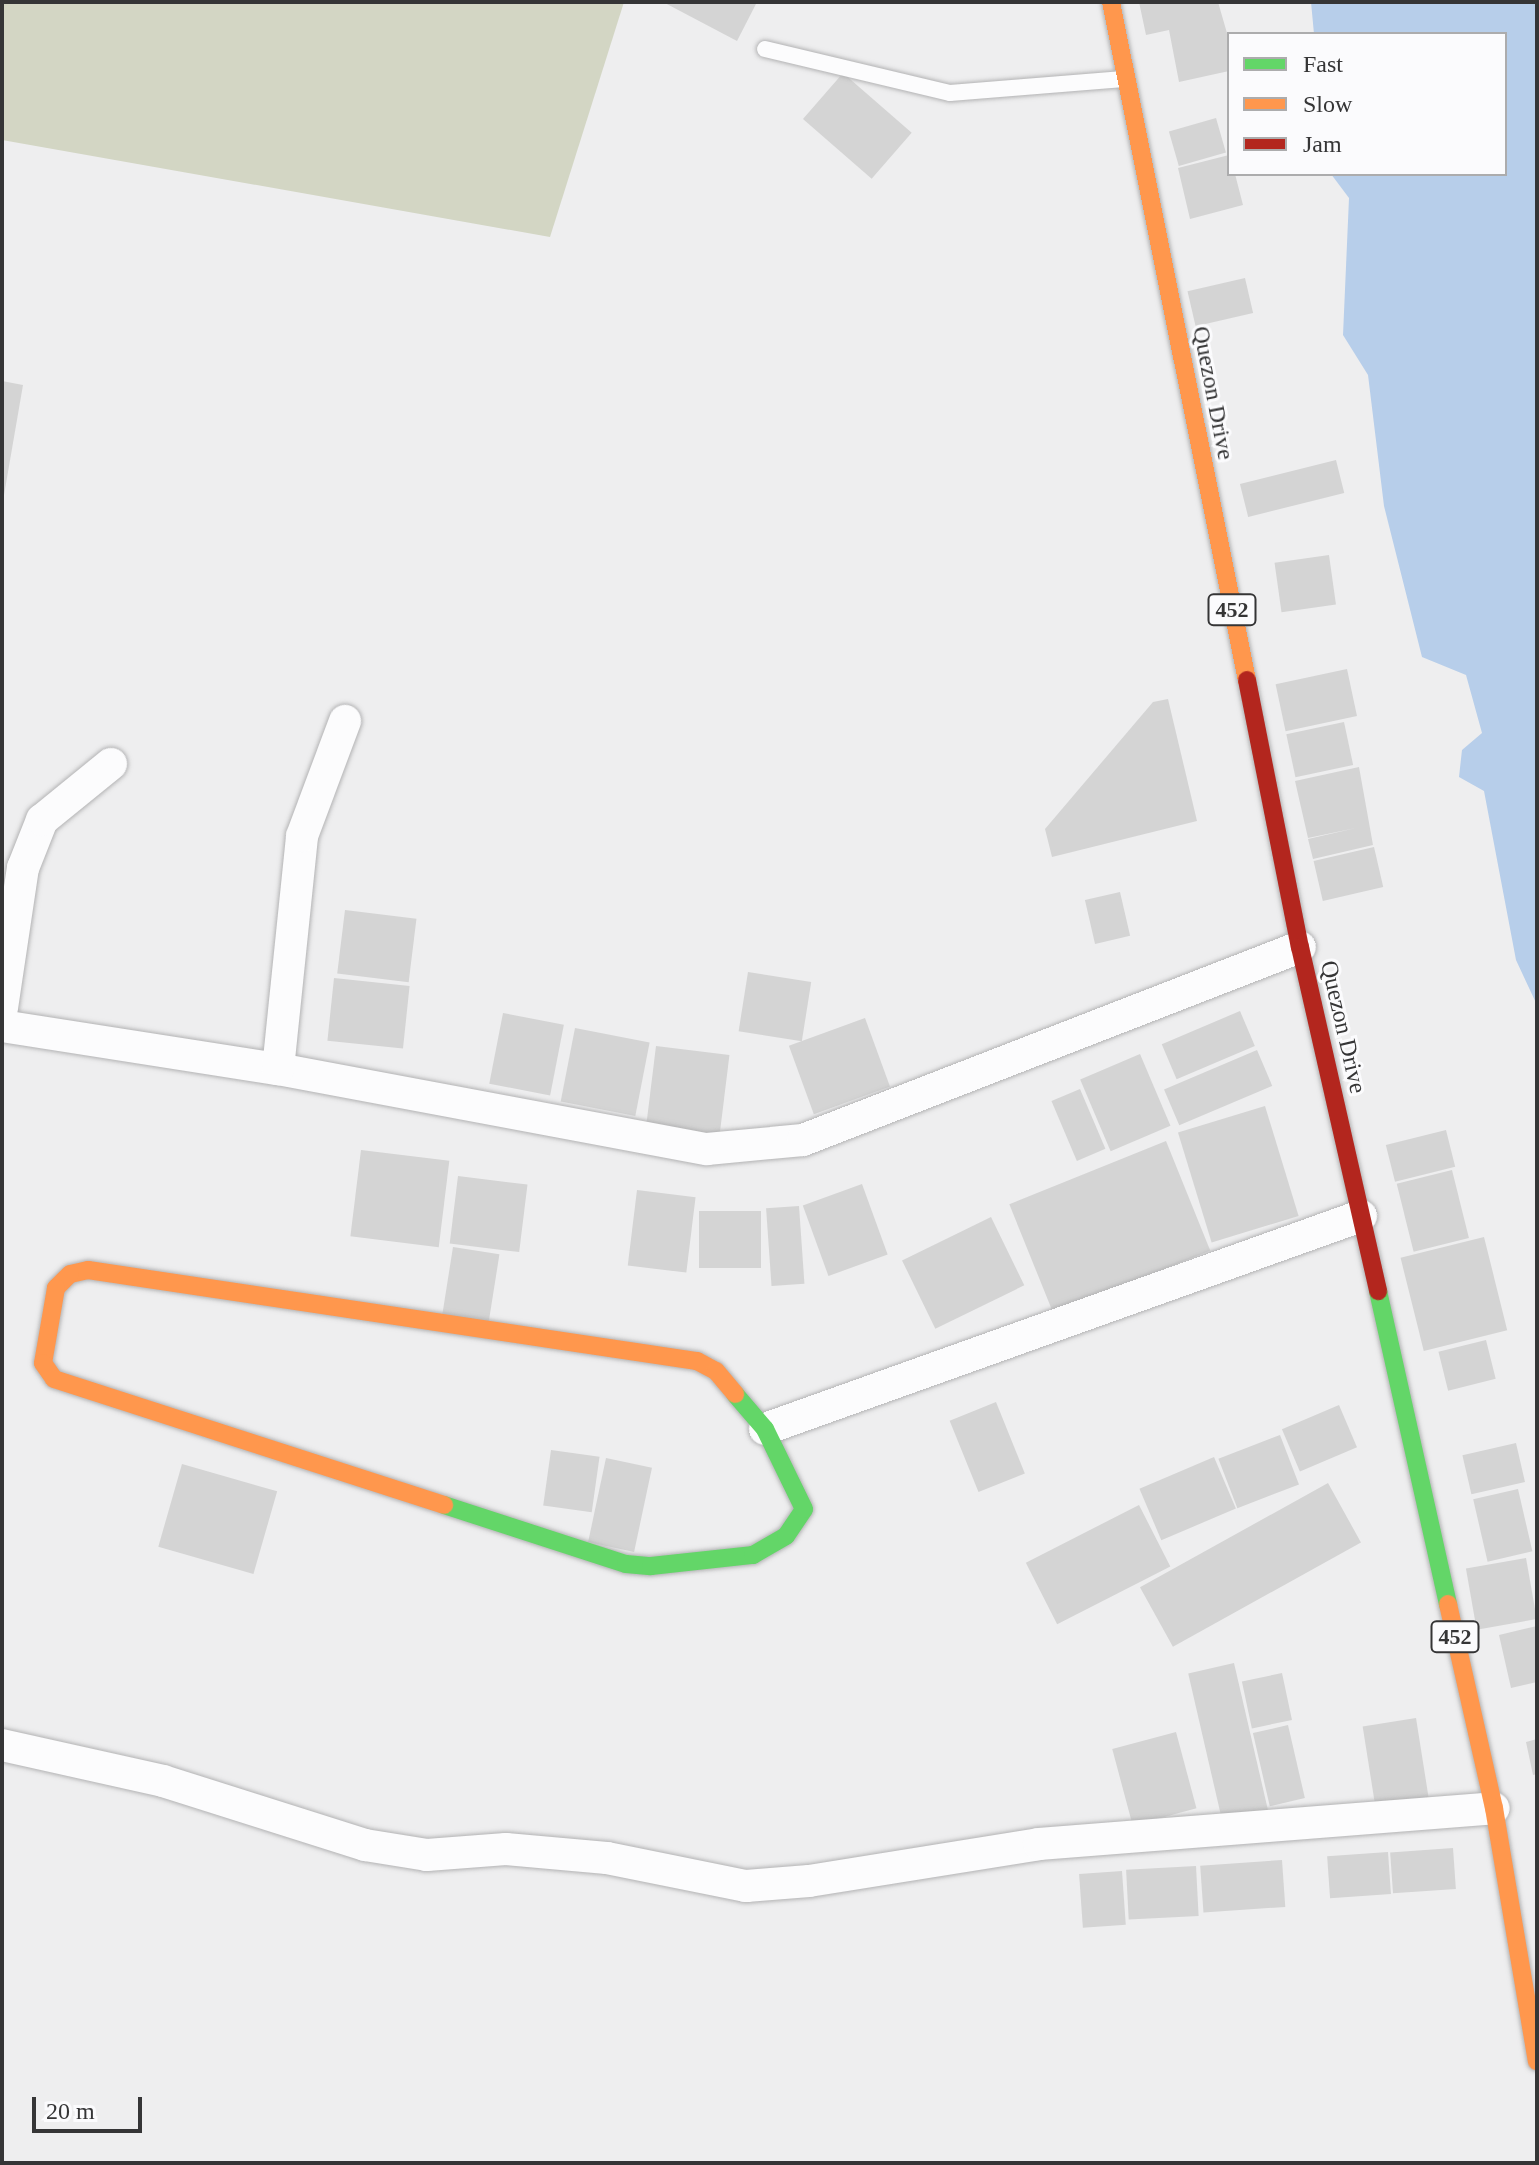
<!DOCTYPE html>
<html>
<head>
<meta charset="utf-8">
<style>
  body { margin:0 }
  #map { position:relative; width:1539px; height:2165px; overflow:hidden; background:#eeeeef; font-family:Georgia,serif }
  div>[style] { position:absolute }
  .green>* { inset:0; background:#d3d6c4 }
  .water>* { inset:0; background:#b7ceea }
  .building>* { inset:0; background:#d4d4d4; transform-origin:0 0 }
  .roads { filter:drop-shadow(0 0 2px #b3b3b4) drop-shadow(0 0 2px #b3b3b4) }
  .lane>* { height:16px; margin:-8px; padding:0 8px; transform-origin:8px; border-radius:8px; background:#fcfcfd }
  .street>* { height:32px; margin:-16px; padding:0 16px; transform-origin:16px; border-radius:16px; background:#fcfcfd }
  .fast>* { height:18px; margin:-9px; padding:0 9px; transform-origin:9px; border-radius:9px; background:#63d668 }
  .slow>* { height:18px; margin:-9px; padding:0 9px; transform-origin:9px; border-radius:9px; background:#ff974d }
  .jam>* { height:18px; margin:-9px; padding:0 9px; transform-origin:9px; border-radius:9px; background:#b3261e }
  span { translate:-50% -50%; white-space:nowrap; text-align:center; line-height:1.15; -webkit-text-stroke:6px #fbfbfd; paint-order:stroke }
  .shield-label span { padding:2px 6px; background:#fbfbfd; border:2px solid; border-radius:6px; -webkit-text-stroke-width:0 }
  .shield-label { font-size:22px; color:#353536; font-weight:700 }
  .street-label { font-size:24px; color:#353536 }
  .frame { position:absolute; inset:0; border:4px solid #353536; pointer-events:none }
  .legend { position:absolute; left:1227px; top:32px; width:280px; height:144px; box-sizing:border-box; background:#fbfbfd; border:2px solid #acacad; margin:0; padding:10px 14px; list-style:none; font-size:24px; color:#353536 }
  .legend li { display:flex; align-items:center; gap:16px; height:40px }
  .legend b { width:40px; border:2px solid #acacad }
  .scale { position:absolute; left:32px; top:2097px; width:110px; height:36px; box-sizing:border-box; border:4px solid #353536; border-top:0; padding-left:10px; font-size:24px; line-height:28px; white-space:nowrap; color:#353536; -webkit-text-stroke:6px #fbfbfd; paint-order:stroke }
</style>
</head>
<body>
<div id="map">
  <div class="green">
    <div style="clip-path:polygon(2px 2px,624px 2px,550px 237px,2px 140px)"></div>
  </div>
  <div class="water">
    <div style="clip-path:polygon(1311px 2px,1537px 2px,1537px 1005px,1516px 960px,1484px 791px,1459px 777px,1462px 750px,1482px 733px,1466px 675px,1422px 657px,1384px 506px,1368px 375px,1343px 335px,1349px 198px,1331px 174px,1505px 174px,1505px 34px,1314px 34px)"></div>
  </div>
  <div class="building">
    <div style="clip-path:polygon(663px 2px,757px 2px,737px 41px)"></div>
    <div style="clip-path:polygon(1139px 2px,1218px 2px,1229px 40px,1229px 71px,1179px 82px,1169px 30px,1146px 35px)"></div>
    <div style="left:843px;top:73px;width:91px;height:61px;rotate:41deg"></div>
    <div style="left:1216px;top:118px;width:36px;height:49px;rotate:74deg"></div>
    <div style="clip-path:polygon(1229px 155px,1229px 174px,1235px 174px,1243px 205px,1190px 219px,1178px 168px)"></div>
    <div style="left:1245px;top:278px;width:36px;height:59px;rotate:77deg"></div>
    <div style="clip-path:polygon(2px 381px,23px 385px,4px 495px,2px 495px)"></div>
    <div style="left:1336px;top:460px;width:34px;height:99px;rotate:76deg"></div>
    <div style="left:1329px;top:555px;width:50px;height:55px;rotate:82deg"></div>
    <div style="left:1347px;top:669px;width:48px;height:73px;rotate:78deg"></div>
    <div style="clip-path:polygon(1168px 699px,1197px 821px,1052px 857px,1045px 829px,1153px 702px)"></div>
    <div style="left:1344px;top:722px;width:44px;height:59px;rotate:78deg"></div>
    <div style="clip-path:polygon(1359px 767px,1373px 845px,1313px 859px,1308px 839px,1356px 828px,1308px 838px,1295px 781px)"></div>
    <div style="left:1374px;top:847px;width:41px;height:62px;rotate:77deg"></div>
    <div style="left:1120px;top:892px;width:45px;height:36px;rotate:77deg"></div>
    <div style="left:345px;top:910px;width:72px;height:64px;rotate:7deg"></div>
    <div style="left:748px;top:972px;width:64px;height:60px;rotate:9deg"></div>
    <div style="left:334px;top:978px;width:76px;height:63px;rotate:6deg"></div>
    <div style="left:1240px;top:1011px;width:38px;height:85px;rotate:67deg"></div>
    <div style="left:503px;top:1013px;width:62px;height:72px;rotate:11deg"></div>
    <div style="left:865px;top:1018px;width:73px;height:81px;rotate:70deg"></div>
    <div style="left:575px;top:1028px;width:76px;height:75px;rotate:11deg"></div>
    <div style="left:656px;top:1046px;width:74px;height:88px;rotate:7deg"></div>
    <div style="left:1257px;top:1050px;width:39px;height:101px;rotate:67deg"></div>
    <div style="left:1140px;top:1054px;width:78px;height:65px;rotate:67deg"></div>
    <div style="left:1080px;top:1089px;width:65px;height:31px;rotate:67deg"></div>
    <div style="left:1265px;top:1106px;width:115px;height:91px;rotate:73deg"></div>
    <div style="left:1446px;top:1130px;width:38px;height:62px;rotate:76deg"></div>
    <div style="left:1166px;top:1141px;width:118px;height:169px;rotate:68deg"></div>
    <div style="left:361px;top:1150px;width:89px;height:87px;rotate:7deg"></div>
    <div style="left:1452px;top:1170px;width:70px;height:57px;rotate:76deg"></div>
    <div style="left:458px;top:1176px;width:70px;height:68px;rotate:7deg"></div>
    <div style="left:862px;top:1184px;width:75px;height:63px;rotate:70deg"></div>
    <div style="left:637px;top:1190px;width:59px;height:76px;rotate:7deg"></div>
    <div style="left:799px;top:1206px;width:78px;height:33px;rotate:86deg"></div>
    <div style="left:699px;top:1211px;width:62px;height:57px"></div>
    <div style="left:991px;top:1217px;width:76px;height:99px;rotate:64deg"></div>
    <div style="left:1484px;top:1237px;width:96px;height:86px;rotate:76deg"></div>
    <div style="left:453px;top:1247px;width:47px;height:70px;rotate:9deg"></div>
    <div style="left:1486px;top:1340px;width:40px;height:49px;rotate:76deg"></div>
    <div style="left:996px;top:1402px;width:77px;height:50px;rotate:68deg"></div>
    <div style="left:1339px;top:1405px;width:46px;height:62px;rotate:67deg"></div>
    <div style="left:1280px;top:1435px;width:53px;height:66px;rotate:69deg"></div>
    <div style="left:1516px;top:1443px;width:40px;height:55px;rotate:77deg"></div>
    <div style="left:551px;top:1450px;width:49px;height:56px;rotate:8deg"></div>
    <div style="left:1214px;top:1457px;width:56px;height:81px;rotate:67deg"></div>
    <div style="left:606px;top:1458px;width:47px;height:86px;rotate:12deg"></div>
    <div style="left:182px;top:1464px;width:99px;height:86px;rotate:16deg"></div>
    <div style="left:1328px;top:1483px;width:68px;height:215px;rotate:61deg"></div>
    <div style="left:1518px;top:1489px;width:64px;height:46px;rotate:77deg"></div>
    <div style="left:1139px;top:1505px;width:69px;height:127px;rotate:63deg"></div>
    <div style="left:1526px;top:1558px;width:62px;height:61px;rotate:80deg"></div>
    <div style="clip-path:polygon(1537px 1626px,1537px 1682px,1511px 1688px,1499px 1635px)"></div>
    <div style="left:1234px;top:1663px;width:159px;height:47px;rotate:77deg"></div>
    <div style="left:1282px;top:1673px;width:48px;height:41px;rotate:78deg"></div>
    <div style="left:1416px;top:1718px;width:81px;height:54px;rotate:81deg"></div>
    <div style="left:1288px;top:1725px;width:75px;height:36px;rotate:77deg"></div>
    <div style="left:1176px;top:1732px;width:79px;height:66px;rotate:75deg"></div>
    <div style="clip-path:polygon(1537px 1739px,1537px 1774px,1533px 1775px,1526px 1742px)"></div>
    <div style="left:1453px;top:1848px;width:41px;height:63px;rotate:86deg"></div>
    <div style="left:1388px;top:1852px;width:42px;height:61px;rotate:86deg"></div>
    <div style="left:1282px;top:1860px;width:47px;height:82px;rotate:86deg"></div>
    <div style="left:1196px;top:1866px;width:50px;height:70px;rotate:87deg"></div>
    <div style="left:1122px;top:1871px;width:54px;height:43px;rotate:86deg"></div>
  </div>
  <div class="roads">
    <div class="lane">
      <div style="left:765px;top:49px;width:190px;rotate:13.4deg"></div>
      <div style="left:950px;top:93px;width:174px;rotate:-4.6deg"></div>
    </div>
    <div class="street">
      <div style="left:2px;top:1008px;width:142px;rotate:-81.5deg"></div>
      <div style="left:23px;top:868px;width:52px;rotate:-68.4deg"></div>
      <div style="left:42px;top:820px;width:89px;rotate:-39.1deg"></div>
      <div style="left:2px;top:1026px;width:279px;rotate:8.9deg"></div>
      <div style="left:278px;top:1069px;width:436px;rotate:10.6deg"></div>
      <div style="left:707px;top:1149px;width:96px;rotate:-5.4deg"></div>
      <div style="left:803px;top:1140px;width:533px;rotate:-21.22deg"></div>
      <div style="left:278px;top:1069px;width:234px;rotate:-84.1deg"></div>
      <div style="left:302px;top:836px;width:123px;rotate:-69.5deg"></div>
      <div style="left:765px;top:1429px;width:633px;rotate:-19.67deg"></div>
      <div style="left:2px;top:1745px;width:165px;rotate:12.6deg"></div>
      <div style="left:163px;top:1781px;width:212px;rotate:17.6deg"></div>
      <div style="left:365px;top:1845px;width:63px;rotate:9.2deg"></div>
      <div style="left:427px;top:1855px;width:79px;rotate:-4.3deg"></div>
      <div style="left:506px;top:1849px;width:101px;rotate:5.1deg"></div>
      <div style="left:607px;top:1858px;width:142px;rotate:11.4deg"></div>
      <div style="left:746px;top:1886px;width:63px;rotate:-4.5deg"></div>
      <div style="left:809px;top:1881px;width:233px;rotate:-9.1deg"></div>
      <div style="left:1039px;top:1844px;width:456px;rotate:-4.5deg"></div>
    </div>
    <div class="fast">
      <div style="left:1378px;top:1291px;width:321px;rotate:77.4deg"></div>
      <div style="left:444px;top:1505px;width:191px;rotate:18deg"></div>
      <div style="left:626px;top:1564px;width:25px;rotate:5deg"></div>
      <div style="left:651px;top:1566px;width:103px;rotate:-6.2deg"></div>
      <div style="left:753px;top:1555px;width:38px;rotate:-30deg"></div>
      <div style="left:786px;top:1536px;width:32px;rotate:-56deg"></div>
      <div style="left:804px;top:1509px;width:89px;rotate:-116deg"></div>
      <div style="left:765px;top:1429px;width:46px;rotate:-130.6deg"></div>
    </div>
    <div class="slow">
      <div style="left:1111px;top:2px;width:692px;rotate:78.66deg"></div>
      <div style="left:88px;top:1270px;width:616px;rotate:8.5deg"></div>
      <div style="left:697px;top:1361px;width:21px;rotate:28deg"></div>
      <div style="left:716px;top:1371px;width:30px;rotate:50deg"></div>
      <div style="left:88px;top:1270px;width:18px;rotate:167deg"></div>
      <div style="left:70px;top:1274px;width:20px;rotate:135deg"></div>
      <div style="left:56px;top:1288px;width:76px;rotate:99.8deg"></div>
      <div style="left:43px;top:1363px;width:19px;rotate:55deg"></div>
      <div style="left:54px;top:1379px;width:410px;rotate:17.9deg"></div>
      <div style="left:1448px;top:1604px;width:209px;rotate:77.3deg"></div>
      <div style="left:1494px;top:1808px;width:257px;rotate:80.4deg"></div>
    </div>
    <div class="jam">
      <div style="left:1247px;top:680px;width:272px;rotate:78.8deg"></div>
      <div style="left:1300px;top:947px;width:353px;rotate:77.2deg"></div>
    </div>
  </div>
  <div class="shield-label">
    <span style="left:1232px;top:610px">452</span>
    <span style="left:1455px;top:1637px">452</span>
  </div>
  <div class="street-label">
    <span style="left:1213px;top:393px;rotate:79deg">Quezon Drive</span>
    <span style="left:1343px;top:1027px;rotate:77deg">Quezon Drive</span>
  </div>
  <div class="frame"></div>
  <ul class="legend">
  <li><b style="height:10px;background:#63d668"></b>Fast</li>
  <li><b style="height:10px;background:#ff974d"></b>Slow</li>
  <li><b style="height:10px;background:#b3261e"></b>Jam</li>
  </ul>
  <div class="scale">20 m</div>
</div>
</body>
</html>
